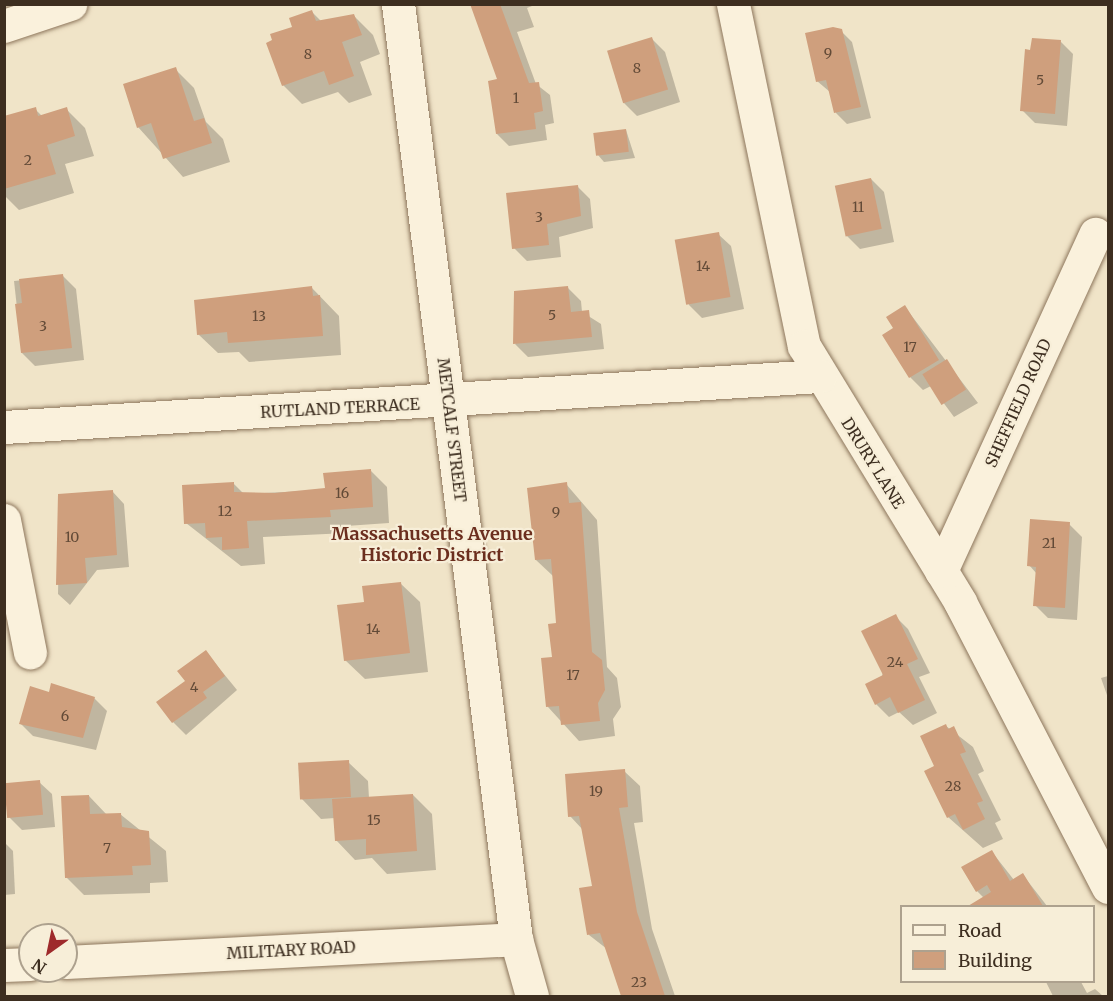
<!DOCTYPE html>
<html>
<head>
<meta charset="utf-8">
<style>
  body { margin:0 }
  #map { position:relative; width:1113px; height:1001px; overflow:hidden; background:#f0e4c8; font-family:Merriweather,serif }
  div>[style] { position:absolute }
  .shadow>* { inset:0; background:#0003 }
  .building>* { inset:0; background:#cf9f7d; transform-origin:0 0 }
  .roads { filter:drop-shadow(0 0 2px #8d765c) drop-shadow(0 0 2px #8d765c) }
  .street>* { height:33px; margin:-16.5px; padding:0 16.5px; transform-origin:16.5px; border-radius:16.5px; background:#faf1dc }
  span { translate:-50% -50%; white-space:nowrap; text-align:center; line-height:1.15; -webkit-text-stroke:4.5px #f7eed8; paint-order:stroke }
  .number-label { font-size:14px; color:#624a37 }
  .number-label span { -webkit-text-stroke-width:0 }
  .street-label { font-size:16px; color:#3d2e20 }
  .neighbourhood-label { font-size:18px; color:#6b2e1e; font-weight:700 }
  .frame { position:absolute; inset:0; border:6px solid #3d2e20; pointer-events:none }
  .legend { position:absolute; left:900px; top:905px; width:195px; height:78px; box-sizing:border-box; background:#f7eed8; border:2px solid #ada18e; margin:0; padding:8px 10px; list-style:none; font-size:18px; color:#3d2e20 }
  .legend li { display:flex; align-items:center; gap:12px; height:30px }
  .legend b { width:30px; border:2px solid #ada18e }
  .north { position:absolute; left:18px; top:923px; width:60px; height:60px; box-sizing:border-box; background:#f7eed8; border:2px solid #ada18e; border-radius:50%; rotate:213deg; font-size:16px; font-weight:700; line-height:24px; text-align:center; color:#3d2e20 }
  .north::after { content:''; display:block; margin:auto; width:21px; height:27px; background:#9e2a2b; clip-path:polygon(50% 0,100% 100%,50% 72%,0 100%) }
</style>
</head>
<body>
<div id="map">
  <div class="shadow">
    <div style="clip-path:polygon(472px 4px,537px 4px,527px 8px,534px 27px,517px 32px,536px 84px,550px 95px,554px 123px,545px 125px,547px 140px,509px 146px,497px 134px,499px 81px)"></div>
    <div style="clip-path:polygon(311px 11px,321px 21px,354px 16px,373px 35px,380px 54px,360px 62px,372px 95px,349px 103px,338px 92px,302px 104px,283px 85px,294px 28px)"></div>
    <div style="clip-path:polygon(841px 31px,852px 42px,871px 118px,847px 124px,836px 113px,830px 92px,817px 81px)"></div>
    <div style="clip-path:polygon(652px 39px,665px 52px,680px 102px,637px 116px,624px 103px)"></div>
    <div style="clip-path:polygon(1060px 41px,1073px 54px,1067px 126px,1035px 123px,1022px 110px,1032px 51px)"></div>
    <div style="clip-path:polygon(175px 69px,194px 88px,206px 122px,223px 139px,230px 162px,183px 177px,138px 127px)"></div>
    <div style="clip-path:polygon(35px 109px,42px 116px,66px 109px,85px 128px,94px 156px,65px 164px,74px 193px,19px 210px,4px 195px,4px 120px)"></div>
    <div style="clip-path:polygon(626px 130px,635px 158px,604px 162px,598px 155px)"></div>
    <div style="clip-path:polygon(871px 179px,884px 192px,894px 242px,860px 249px,847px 236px)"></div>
    <div style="clip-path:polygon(577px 186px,590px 199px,593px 228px,559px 237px,561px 257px,527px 261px,514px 248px)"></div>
    <div style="clip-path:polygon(718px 234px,731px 246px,744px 309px,702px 318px,689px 305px,677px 242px)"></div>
    <div style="clip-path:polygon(63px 276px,76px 289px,84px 360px,35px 366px,22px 353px,14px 281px)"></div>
    <div style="clip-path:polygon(312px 288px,339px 316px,341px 355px,249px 362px,239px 352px,218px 353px,198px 334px)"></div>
    <div style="clip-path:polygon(568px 288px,581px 301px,582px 312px,601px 324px,604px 349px,528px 357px,515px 344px)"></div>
    <div style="clip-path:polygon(905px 307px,978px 403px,954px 417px,931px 386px,923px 390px,910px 377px,884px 335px,895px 329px)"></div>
    <div style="clip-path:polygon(371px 471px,387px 487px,389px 523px,346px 526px,347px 533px,263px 537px,265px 564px,241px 566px,186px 523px,233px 483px,244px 494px,326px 490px)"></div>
    <div style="clip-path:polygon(566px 484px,597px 520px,607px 667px,617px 678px,621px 707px,613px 719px,615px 736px,579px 741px,548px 707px,558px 625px,553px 576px,536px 560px)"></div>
    <div style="clip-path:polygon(112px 491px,124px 504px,129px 567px,97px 570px,70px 605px,58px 594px,60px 495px)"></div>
    <div style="clip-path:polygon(1069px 524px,1082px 537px,1077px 620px,1048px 618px,1035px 605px,1037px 574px,1029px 565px)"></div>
    <div style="clip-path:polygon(400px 583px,420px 602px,428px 672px,365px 679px,345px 660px,366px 604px)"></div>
    <div style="clip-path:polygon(895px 616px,908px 629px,930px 673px,919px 677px,937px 713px,913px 725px,899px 712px,889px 717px,876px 704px)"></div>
    <div style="clip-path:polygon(206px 652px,237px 690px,186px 735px,173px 722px,187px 682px)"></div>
    <div style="clip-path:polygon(1108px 676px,1108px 698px,1101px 678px)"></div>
    <div style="clip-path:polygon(94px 698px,107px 711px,96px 750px,33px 736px,20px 723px)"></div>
    <div style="clip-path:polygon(946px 726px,973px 747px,984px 771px,978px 774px,1001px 820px,995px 823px,1003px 839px,983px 848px,948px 817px,936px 766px)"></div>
    <div style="clip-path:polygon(348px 762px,368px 781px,369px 798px,413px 795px,432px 814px,436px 870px,387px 874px,372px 858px,355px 860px,336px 840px,335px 818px,321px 819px,302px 799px)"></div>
    <div style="clip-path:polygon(624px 771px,640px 786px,643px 822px,634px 823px,652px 929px,675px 996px,622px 996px,607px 949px,589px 935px,594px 888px,583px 830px,570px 816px)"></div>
    <div style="clip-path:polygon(39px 782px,52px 794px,55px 827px,22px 830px,9px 817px)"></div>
    <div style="clip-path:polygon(89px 796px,107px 815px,120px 814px,166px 851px,168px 882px,150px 883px,150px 893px,84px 895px,66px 877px)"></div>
    <div style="clip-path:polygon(4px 842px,13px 851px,15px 894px,4px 895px)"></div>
    <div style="clip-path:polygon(992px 852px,1014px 880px,1023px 875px,1047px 906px,1001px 906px,997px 900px,990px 904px,977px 891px)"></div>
    <div style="clip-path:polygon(1046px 982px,1081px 982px,1087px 993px,1095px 989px,1103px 996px,1053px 996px)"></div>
  </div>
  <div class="building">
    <div style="clip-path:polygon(470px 4px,500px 4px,529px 83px,539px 82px,543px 111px,534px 113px,536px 129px,496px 134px,488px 81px,497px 79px)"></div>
    <div style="clip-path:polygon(312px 10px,316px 21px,354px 14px,362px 35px,342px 42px,354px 76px,329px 85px,324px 71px,282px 86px,266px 43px,272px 40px,270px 34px,292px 27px,289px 18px)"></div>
    <div style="clip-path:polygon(833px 27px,842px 29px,861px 107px,834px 113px,826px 80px,816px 82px,805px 33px)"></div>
    <div style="left:652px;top:37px;width:55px;height:47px;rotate:73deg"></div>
    <div style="clip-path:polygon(1032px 38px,1061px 40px,1055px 114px,1020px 111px,1025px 49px,1030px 50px)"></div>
    <div style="clip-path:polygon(176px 67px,194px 121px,204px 118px,212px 143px,163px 159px,151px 123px,137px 128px,123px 84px)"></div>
    <div style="clip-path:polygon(36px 107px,38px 116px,67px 107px,75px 136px,47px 145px,56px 174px,4px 189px,4px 116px)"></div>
    <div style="left:626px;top:129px;width:23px;height:33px;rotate:83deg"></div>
    <div style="left:871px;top:178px;width:52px;height:37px;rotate:78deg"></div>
    <div style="clip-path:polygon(578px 185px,581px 216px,547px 224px,549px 245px,512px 249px,506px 193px)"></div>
    <div style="left:719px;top:232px;width:66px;height:45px;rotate:80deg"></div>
    <div style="clip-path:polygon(63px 274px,72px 348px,21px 353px,15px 304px,22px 303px,19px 279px)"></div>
    <div style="clip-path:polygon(312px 286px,313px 296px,320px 295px,323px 336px,228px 343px,227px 332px,197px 335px,194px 300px)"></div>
    <div style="clip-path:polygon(568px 286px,571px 312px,589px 310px,592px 337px,513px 344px,514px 291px)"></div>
    <div style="clip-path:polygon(905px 305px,939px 360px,909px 378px,882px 335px,893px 328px,886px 317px)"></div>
    <div style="left:947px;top:359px;width:36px;height:29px;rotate:58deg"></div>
    <div style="clip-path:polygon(371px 469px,373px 507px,330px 510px,331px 517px,247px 521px,249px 548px,222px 550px,222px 537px,206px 538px,205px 523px,184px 524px,182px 485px,234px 482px,234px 492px,275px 493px,325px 488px,323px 473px)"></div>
    <div style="clip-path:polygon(567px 482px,569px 503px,581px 502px,592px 652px,602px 660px,605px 690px,598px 703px,600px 721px,561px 725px,559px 706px,546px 707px,541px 658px,552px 657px,548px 624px,556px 623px,551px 559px,535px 560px,527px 488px)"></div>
    <div style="clip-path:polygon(113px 490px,117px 555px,85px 558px,87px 583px,56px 585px,58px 494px)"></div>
    <div style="clip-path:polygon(1030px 519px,1070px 522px,1065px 608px,1033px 606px,1036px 567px,1027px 566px)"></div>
    <div style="clip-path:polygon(401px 582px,410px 653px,344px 661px,337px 605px,364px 602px,362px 586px)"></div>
    <div style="clip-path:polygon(896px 614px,918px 659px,907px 664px,925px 700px,898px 713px,890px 697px,875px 705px,865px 684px,883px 675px,861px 631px)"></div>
    <div style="clip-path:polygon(206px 650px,225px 676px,203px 692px,207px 698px,172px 723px,156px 702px,185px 681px,177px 671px)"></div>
    <div style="clip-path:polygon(51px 683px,95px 697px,83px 738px,19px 724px,30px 686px,49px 692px)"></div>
    <div style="clip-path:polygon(946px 724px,948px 729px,954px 726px,966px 752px,960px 754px,983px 801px,977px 803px,985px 819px,963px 830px,955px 814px,947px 818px,924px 771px,934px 766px,920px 736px)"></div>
    <div style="left:349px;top:760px;width:37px;height:51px;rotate:87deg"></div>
    <div style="clip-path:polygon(625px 769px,628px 807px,619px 808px,637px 912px,665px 996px,621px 996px,600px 933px,587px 935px,579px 888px,592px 886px,579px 816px,568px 817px,565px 774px)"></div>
    <div style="left:40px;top:780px;width:35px;height:36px;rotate:85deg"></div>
    <div style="clip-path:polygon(413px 794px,417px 851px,366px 855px,366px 839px,335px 841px,332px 799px)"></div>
    <div style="clip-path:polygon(89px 795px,90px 814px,121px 813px,122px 827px,149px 831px,151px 865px,132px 866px,133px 875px,65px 878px,61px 796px)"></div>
    <div style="clip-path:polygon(992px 850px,1010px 881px,1023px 873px,1043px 906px,968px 906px,991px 892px,987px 885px,976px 892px,961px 867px)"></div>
  </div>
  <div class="roads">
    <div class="street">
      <div style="left:398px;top:4px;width:942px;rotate:82.81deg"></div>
      <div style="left:516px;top:939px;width:59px;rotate:74.3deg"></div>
      <div style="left:733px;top:4px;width:349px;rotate:78.3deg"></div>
      <div style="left:804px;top:346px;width:300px;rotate:58.6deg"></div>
      <div style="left:960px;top:602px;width:321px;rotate:62.6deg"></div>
      <div style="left:4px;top:26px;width:70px;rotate:-18.4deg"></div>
      <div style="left:4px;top:427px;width:818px;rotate:-3.58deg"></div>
      <div style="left:4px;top:520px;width:135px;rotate:78.9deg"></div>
      <div style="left:941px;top:571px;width:371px;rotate:-65.4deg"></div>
      <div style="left:66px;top:962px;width:451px;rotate:-2.9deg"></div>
      <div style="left:4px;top:965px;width:26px;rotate:-2deg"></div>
    </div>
  </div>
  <div class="number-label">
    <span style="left:828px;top:53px">9</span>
    <span style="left:308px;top:54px">8</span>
    <span style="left:637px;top:68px">8</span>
    <span style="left:1040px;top:80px">5</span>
    <span style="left:516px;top:98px">1</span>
    <span style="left:28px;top:160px">2</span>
    <span style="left:858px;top:207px">11</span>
    <span style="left:539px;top:217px">3</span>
    <span style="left:703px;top:266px">14</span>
    <span style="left:552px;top:315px">5</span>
    <span style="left:259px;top:316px">13</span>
    <span style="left:43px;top:326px">3</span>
    <span style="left:910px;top:347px">17</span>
    <span style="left:342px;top:493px">16</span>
    <span style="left:225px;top:511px">12</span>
    <span style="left:556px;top:512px">9</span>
    <span style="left:72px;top:537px">10</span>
    <span style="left:1049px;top:543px">21</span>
    <span style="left:373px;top:629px">14</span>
    <span style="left:895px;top:662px">24</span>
    <span style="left:573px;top:675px">17</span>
    <span style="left:194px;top:687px">4</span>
    <span style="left:65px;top:716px">6</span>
    <span style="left:953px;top:786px">28</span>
    <span style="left:596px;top:791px">19</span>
    <span style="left:374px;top:820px">15</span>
    <span style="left:107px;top:848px">7</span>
    <span style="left:639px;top:982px">23</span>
  </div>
  <div class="street-label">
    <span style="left:1018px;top:403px;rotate:-66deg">SHEFFIELD ROAD</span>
    <span style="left:340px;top:408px;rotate:-3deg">RUTLAND TERRACE</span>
    <span style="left:452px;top:430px;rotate:83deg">METCALF STREET</span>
    <span style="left:873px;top:463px;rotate:58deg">DRURY LANE</span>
    <span style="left:291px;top:950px;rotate:-3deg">MILITARY ROAD</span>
  </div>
  <div class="neighbourhood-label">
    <span style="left:432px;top:545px">Massachusetts Avenue<br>Historic District</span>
  </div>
  <div class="frame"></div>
  <ul class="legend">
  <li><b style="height:8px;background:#faf1dc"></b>Road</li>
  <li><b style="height:16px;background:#cf9f7d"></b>Building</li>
  </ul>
  <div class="north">N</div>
</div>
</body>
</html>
